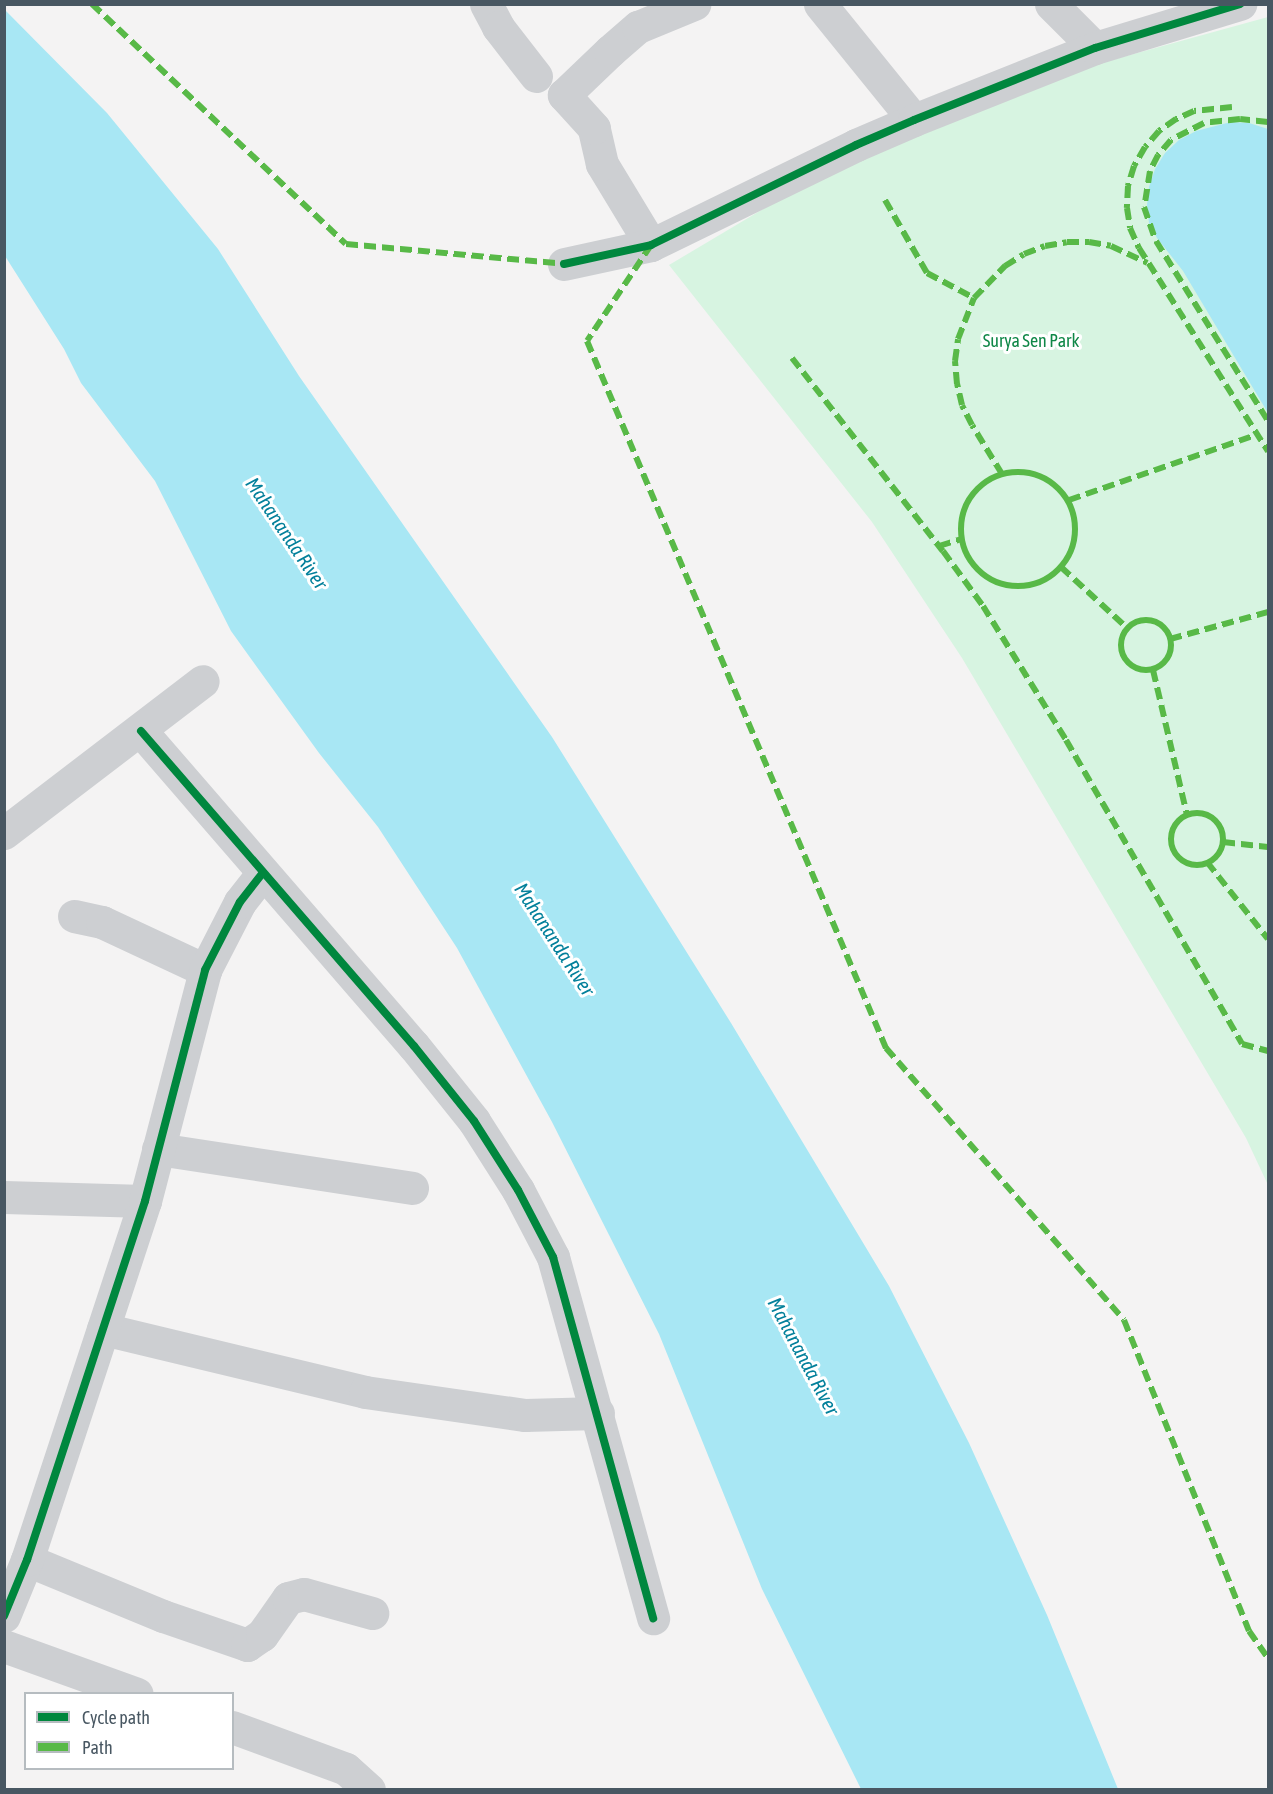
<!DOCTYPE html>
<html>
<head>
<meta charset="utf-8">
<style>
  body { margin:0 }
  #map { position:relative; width:1273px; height:1794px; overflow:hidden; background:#f4f3f3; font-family:"Asap Condensed",sans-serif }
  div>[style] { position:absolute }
  .green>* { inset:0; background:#d7f4e1 }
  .water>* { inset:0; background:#a8e7f4 }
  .minor>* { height:33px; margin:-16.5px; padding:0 16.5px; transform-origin:16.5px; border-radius:16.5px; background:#cdcfd2 }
  .quiet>* { height:6px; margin-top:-3px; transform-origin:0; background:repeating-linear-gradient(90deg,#58b947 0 12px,transparent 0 18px) }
  .quiet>.ring { margin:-3px; padding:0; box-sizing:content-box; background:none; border:6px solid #58b947; border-radius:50% }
  .cycleway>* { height:8px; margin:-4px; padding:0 4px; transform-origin:4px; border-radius:4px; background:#00873e }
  span { translate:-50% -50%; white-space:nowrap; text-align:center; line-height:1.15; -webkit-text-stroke:6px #fff; paint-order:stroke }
  .park-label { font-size:18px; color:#0f8747 }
  .water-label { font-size:20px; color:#03809b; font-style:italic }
  .frame { position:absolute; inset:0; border:6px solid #485762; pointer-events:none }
  .legend { position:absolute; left:24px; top:1692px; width:210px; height:78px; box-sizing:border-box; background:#fff; border:2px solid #b6bcc0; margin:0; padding:8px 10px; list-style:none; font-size:18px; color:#485762 }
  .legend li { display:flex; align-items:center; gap:12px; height:30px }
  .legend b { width:30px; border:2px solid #b6bcc0 }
</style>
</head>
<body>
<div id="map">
  <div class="green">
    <div style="clip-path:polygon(1268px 17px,1268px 1185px,1246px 1138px,962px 658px,872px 522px,669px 265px,797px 189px,926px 126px,1079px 69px)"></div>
  </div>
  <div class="water">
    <div style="clip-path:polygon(5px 10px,107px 113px,218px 249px,299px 376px,552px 737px,731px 1023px,889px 1286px,969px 1443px,1047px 1615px,1118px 1789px,861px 1789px,762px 1589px,659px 1334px,552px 1122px,457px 948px,378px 827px,319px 753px,231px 631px,155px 481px,81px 383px,64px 349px,5px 256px)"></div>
    <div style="clip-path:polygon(1231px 122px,1249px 123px,1268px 129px,1268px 413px,1183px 271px,1157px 238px,1149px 223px,1147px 205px,1149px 187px,1155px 169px,1165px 153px,1179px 140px,1196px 131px)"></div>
  </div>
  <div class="minor">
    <div style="left:486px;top:4px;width:26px;rotate:62deg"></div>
    <div style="left:498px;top:27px;width:62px;rotate:52.2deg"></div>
    <div style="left:820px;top:4px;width:149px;rotate:51deg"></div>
    <div style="left:1051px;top:4px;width:62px;rotate:45deg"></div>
    <div style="left:651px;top:245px;width:95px;rotate:-121.2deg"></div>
    <div style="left:602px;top:164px;width:37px;rotate:-103deg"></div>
    <div style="left:594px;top:128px;width:45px;rotate:-132.3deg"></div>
    <div style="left:564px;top:95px;width:64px;rotate:-43.7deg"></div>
    <div style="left:610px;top:51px;width:37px;rotate:-41deg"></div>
    <div style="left:638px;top:27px;width:61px;rotate:-22.3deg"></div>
    <div style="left:564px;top:264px;width:89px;rotate:-12.3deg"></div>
    <div style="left:651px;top:245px;width:228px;rotate:-26deg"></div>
    <div style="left:856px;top:145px;width:63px;rotate:-23.3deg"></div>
    <div style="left:914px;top:120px;width:195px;rotate:-21.7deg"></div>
    <div style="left:1095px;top:48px;width:152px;rotate:-16.9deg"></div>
    <div style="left:141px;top:731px;width:417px;rotate:49.1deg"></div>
    <div style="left:414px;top:1046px;width:96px;rotate:51.3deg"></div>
    <div style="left:474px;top:1121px;width:82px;rotate:57.5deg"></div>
    <div style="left:518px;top:1190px;width:76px;rotate:62.4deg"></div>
    <div style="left:553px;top:1257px;width:375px;rotate:74.5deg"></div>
    <div style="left:4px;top:833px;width:250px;rotate:-37.4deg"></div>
    <div style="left:74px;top:916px;width:29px;rotate:12deg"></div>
    <div style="left:102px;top:922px;width:114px;rotate:25deg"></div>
    <div style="left:158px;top:1149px;width:257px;rotate:8.7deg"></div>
    <div style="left:4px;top:1197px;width:141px;rotate:1.6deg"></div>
    <div style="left:103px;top:1329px;width:269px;rotate:13.5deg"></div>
    <div style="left:365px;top:1392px;width:162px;rotate:8.2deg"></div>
    <div style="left:525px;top:1415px;width:73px;rotate:-1.6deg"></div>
    <div style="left:27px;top:1560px;width:147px;rotate:22.4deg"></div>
    <div style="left:163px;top:1616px;width:89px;rotate:19deg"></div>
    <div style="left:247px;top:1645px;width:18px;rotate:-34deg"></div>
    <div style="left:262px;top:1635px;width:45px;rotate:-54.9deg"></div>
    <div style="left:288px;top:1598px;width:16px;rotate:-14deg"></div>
    <div style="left:304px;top:1594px;width:71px;rotate:15.6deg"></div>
    <div style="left:4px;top:1616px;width:61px;rotate:-67.7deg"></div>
    <div style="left:27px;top:1560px;width:378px;rotate:-71.8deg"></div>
    <div style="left:145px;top:1201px;width:239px;rotate:-75.4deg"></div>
    <div style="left:205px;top:970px;width:76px;rotate:-62.8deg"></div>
    <div style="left:240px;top:902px;width:37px;rotate:-52deg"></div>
    <div style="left:4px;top:1646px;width:141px;rotate:19.8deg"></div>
    <div style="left:232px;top:1727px;width:121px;rotate:20.2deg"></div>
    <div style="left:346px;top:1769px;width:31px;rotate:42deg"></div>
  </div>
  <div class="quiet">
    <div style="left:92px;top:4px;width:349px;rotate:43.4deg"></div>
    <div style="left:346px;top:244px;width:219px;rotate:5.2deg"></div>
    <div style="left:1232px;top:107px;width:38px;rotate:174deg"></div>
    <div style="left:1194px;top:111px;width:20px;rotate:156deg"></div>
    <div style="left:1176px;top:119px;width:21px;rotate:145deg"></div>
    <div style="left:1159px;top:131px;width:21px;rotate:131deg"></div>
    <div style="left:1145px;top:147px;width:22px;rotate:120deg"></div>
    <div style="left:1134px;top:166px;width:21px;rotate:107deg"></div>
    <div style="left:1128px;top:186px;width:22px;rotate:93deg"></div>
    <div style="left:1127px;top:208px;width:20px;rotate:81deg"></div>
    <div style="left:1130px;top:228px;width:22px;rotate:66deg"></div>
    <div style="left:1139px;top:248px;width:241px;rotate:57.6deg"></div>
    <div style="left:1268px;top:122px;width:28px;rotate:-174deg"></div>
    <div style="left:1240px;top:119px;width:36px;rotate:174deg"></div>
    <div style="left:1204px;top:123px;width:37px;rotate:153deg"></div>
    <div style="left:1171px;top:140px;width:20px;rotate:131deg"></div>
    <div style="left:1158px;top:155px;width:18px;rotate:117deg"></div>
    <div style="left:1150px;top:171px;width:36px;rotate:99deg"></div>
    <div style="left:1144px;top:207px;width:36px;rotate:71deg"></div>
    <div style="left:1156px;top:241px;width:212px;rotate:58.1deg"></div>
    <div style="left:885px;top:200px;width:84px;rotate:60.1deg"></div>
    <div style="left:927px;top:273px;width:53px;rotate:28deg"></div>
    <div style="left:651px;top:245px;width:115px;rotate:123.7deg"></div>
    <div style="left:587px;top:341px;width:768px;rotate:67.08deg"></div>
    <div style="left:886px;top:1048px;width:361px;rotate:48.8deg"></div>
    <div style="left:1124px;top:1320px;width:335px;rotate:68.1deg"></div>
    <div style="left:1249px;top:1631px;width:33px;rotate:55deg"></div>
    <div style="left:792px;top:358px;width:245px;rotate:52deg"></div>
    <div style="left:943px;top:551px;width:68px;rotate:54deg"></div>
    <div style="left:983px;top:606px;width:158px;rotate:58.2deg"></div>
    <div style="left:1066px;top:740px;width:351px;rotate:59.9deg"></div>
    <div style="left:1242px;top:1044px;width:27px;rotate:15deg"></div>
    <div class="ring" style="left:961px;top:472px;width:108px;height:108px"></div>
    <div style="left:1002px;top:474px;width:57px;rotate:-121.5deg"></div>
    <div style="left:972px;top:425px;width:22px;rotate:-117deg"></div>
    <div style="left:962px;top:405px;width:22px;rotate:-103deg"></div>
    <div style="left:957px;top:384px;width:23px;rotate:-95deg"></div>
    <div style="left:955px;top:361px;width:22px;rotate:-82deg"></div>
    <div style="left:958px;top:339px;width:44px;rotate:-68.7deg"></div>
    <div style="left:974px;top:298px;width:45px;rotate:-45.9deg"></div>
    <div style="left:1005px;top:266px;width:22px;rotate:-32deg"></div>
    <div style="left:1024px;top:254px;width:22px;rotate:-21deg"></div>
    <div style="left:1045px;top:246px;width:22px;rotate:-10deg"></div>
    <div style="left:1067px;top:242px;width:22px"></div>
    <div style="left:1089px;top:242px;width:22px;rotate:10deg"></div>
    <div style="left:1111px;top:246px;width:40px;rotate:25deg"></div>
    <div style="left:1069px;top:500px;width:200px;rotate:-19.2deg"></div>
    <div style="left:939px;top:546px;width:24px;rotate:-17deg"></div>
    <div style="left:1061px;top:567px;width:90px;rotate:42.7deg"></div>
    <div class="ring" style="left:1121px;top:620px;width:44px;height:44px"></div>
    <div style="left:1170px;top:639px;width:102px;rotate:-15.4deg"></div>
    <div style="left:1153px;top:670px;width:149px;rotate:76.8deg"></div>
    <div class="ring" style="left:1171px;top:813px;width:46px;height:46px"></div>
    <div style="left:1223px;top:842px;width:45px;rotate:6.3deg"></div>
    <div style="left:1207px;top:862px;width:98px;rotate:51.6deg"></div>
  </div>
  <div class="cycleway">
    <div style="left:564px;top:264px;width:89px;rotate:-12.3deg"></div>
    <div style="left:651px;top:245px;width:228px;rotate:-26deg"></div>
    <div style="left:856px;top:145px;width:63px;rotate:-23.3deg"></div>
    <div style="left:914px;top:120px;width:195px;rotate:-21.7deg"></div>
    <div style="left:1095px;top:48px;width:152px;rotate:-16.9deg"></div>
    <div style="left:141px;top:731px;width:417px;rotate:49.1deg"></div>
    <div style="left:414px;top:1046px;width:96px;rotate:51.3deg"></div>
    <div style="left:474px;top:1121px;width:82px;rotate:57.5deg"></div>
    <div style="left:518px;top:1190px;width:76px;rotate:62.4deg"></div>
    <div style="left:553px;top:1257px;width:375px;rotate:74.5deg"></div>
    <div style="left:4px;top:1616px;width:61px;rotate:-67.7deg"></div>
    <div style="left:27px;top:1560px;width:378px;rotate:-71.8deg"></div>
    <div style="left:145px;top:1201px;width:239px;rotate:-75.4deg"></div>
    <div style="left:205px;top:970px;width:76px;rotate:-62.8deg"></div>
    <div style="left:240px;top:902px;width:37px;rotate:-52deg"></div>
  </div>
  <div class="park-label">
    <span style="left:1031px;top:341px">Surya Sen Park</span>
  </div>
  <div class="water-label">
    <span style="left:287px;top:533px;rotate:56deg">Mahananda River</span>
    <span style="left:555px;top:939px;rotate:57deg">Mahananda River</span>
    <span style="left:804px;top:1356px;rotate:62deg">Mahananda River</span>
  </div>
  <div class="frame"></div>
  <ul class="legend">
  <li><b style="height:8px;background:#00873e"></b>Cycle path</li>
  <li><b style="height:8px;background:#58b947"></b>Path</li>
  </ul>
</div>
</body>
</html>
